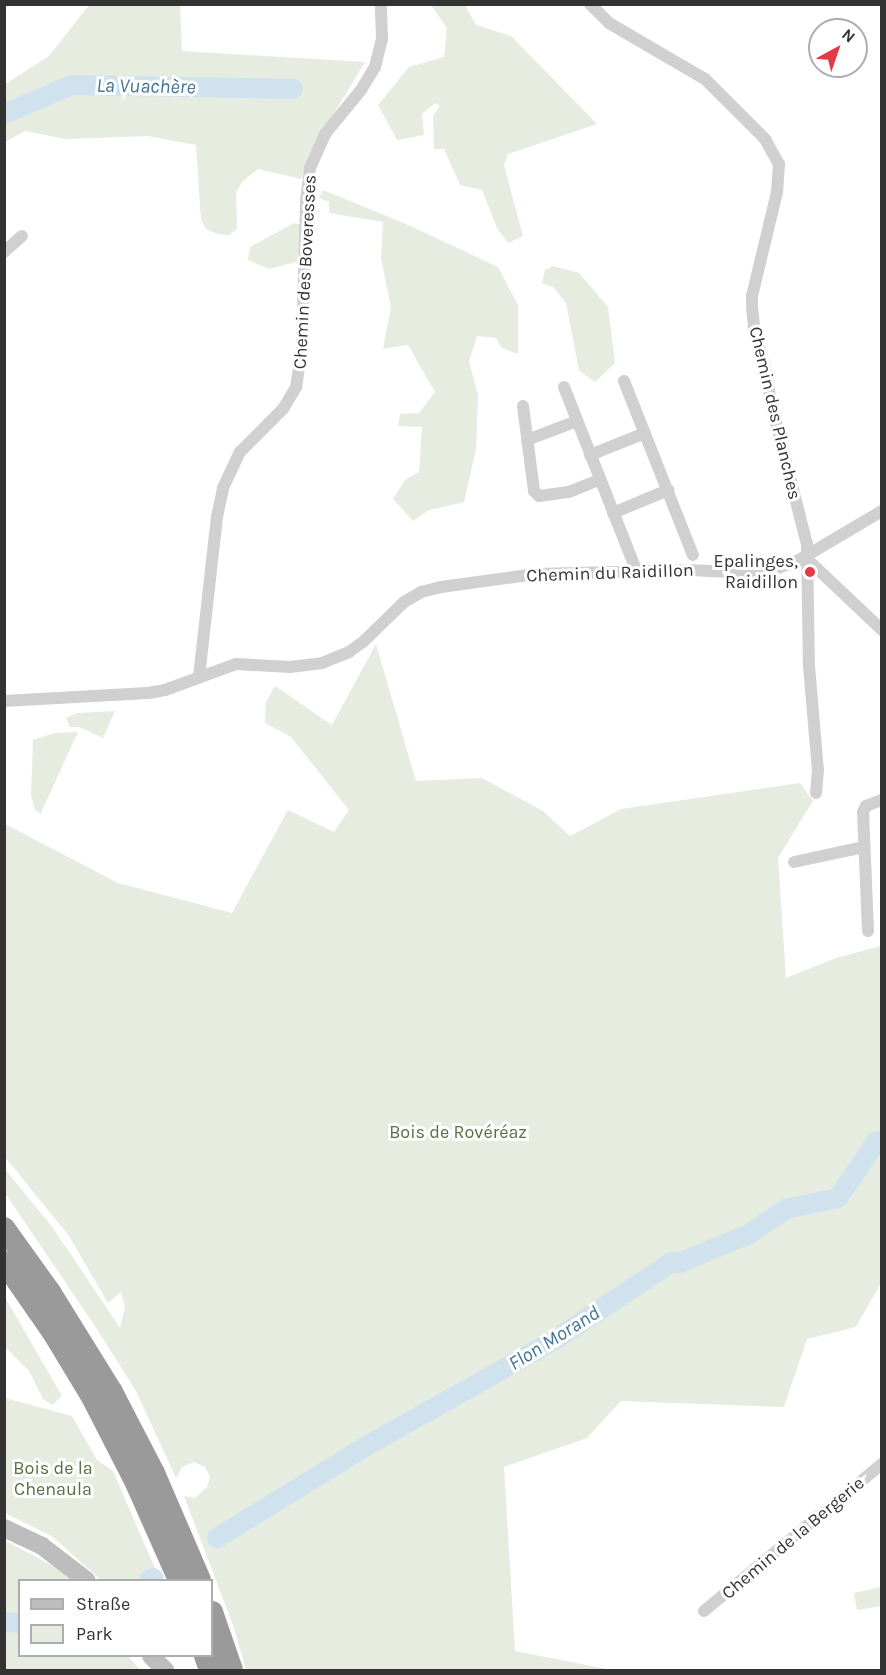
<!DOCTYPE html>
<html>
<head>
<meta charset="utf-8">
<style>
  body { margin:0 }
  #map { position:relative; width:886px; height:1675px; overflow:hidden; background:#fff; font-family:Karla,sans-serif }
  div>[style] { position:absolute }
  .green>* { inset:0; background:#e6ecdf }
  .river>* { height:20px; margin:-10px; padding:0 10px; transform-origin:10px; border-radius:10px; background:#cfe2ee }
  .minor>* { height:12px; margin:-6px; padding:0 6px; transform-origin:6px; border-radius:6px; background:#d0d0d0 }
  .secondary>* { height:18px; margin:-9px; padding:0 9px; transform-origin:9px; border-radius:9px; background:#bdbdbd }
  .motorway>* { height:22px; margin:-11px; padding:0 11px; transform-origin:11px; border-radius:11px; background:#9a9a9a }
  .dots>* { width:16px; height:16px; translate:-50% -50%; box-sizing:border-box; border:3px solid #fff; border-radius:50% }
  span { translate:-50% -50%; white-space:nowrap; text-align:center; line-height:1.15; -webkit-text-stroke:6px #fff; paint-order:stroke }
  .street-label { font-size:18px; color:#333 }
  .poi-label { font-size:18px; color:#333 }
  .right { translate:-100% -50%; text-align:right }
  .park-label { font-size:18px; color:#56703f }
  .water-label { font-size:20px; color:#3f7597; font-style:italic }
  .frame { position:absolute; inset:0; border:6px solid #333; pointer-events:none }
  .legend { position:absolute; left:18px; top:1579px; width:195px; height:78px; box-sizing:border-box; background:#fff; border:2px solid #adadad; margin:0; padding:8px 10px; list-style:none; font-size:18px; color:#333 }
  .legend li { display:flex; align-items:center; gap:12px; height:30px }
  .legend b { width:30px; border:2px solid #adadad }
  .north { position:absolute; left:808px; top:18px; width:60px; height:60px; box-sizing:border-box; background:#fff; border:2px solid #adadad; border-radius:50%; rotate:40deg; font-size:16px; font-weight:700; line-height:24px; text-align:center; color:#333 }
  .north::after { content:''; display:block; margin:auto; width:21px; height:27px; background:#e63946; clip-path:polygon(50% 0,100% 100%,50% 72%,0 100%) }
</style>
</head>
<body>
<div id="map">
  <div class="green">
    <div style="clip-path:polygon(89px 5px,180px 5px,182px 51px,365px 62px,310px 153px,301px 179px,258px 169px,243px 181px,236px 192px,237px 229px,229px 235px,217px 234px,206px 229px,201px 220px,196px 145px,148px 136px,66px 139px,25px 131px,5px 142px,4px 85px,49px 56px)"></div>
    <div style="clip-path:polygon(431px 5px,465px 5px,476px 25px,511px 36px,597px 124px,508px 154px,504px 165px,523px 236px,508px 243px,497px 228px,482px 190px,460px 185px,444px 149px,434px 149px,433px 116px,440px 106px,435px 103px,422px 114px,424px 135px,397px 140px,378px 105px,409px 67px,444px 57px,447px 28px)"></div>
    <div style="clip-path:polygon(323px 190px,406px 224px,498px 267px,518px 305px,518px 354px,502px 348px,496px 338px,477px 336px,469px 361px,478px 396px,476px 449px,464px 502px,429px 510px,413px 521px,393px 499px,406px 479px,419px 472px,422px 427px,398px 426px,400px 414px,419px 413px,435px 392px,408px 345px,383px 349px,391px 307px,381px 258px,383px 222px,329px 213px,329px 202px,319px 198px)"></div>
    <div style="clip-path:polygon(294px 223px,301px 225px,299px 261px,269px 269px,248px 260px,250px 247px)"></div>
    <div style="clip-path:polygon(553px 266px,579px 273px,608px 307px,615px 363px,595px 382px,579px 371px,566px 303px,553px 287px,542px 283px,545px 270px)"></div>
    <div style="clip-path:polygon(376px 644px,416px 781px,482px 778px,543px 811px,570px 836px,621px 809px,800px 783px,813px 801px,778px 858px,786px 978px,836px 958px,881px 946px,881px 1283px,856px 1327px,807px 1339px,784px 1407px,621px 1401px,587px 1438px,504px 1467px,515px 1651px,612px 1670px,246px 1670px,234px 1628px,184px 1496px,195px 1498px,207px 1487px,210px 1477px,205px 1467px,194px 1462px,182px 1467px,176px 1478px,136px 1391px,97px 1329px,5px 1193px,5px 1169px,53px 1228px,120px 1328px,125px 1307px,121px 1292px,108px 1303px,69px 1236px,5px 1157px,5px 824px,118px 883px,232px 913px,288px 810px,334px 832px,349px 810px,291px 737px,265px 723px,266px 702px,275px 686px,332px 725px)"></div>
    <div style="clip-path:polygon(115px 711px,103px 738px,79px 727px,70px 727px,66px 718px,76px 713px)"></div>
    <div style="clip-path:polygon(78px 732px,41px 813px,41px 814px,35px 810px,31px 795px,33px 740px,55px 733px)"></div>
    <div style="clip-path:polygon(5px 1297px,62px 1396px,52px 1405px,43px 1399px,29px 1371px,5px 1347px)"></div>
    <div style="clip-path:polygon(5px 1398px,72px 1416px,97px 1460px,113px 1471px,160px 1580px,101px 1580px,53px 1537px,5px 1513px)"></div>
    <div style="clip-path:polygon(4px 1540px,55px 1567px,71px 1580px,20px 1580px,20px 1656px,128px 1656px,140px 1670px,5px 1670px)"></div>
    <div style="clip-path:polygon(881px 1587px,881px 1606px,857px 1610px,854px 1593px)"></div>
  </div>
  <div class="river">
    <div style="left:4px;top:114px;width:74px;rotate:-23.1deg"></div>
    <div style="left:72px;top:85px;width:221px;rotate:1deg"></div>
    <div style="left:217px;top:1538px;width:180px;rotate:-31.6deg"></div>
    <div style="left:370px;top:1444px;width:210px;rotate:-29.4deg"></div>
    <div style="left:553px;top:1341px;width:143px;rotate:-33.6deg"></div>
    <div style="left:672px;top:1262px;width:7px;rotate:8deg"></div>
    <div style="left:679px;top:1263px;width:76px;rotate:-22.5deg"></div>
    <div style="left:749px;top:1234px;width:45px;rotate:-34deg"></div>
    <div style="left:786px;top:1209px;width:53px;rotate:-11.9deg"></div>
    <div style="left:838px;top:1198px;width:68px;rotate:-55.8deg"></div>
    <div style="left:876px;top:1142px;width:6px;rotate:-9deg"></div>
    <div style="left:149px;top:1580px;width:5px;rotate:-22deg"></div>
    <div style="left:4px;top:1622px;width:16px;rotate:4deg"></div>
  </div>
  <div class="minor">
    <div style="left:590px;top:4px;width:27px;rotate:45deg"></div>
    <div style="left:609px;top:23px;width:111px;rotate:30.3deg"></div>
    <div style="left:705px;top:79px;width:85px;rotate:45deg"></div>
    <div style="left:765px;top:139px;width:29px;rotate:61deg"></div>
    <div style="left:779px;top:164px;width:28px;rotate:94deg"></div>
    <div style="left:777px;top:192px;width:107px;rotate:103.5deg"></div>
    <div style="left:752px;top:296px;width:11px;rotate:90deg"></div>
    <div style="left:752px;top:307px;width:20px;rotate:84deg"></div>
    <div style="left:754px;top:327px;width:48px;rotate:75.4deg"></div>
    <div style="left:766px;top:373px;width:39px;rotate:80deg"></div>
    <div style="left:773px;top:411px;width:137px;rotate:75.7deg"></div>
    <div style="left:807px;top:544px;width:122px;rotate:89.1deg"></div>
    <div style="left:809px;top:666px;width:104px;rotate:85.1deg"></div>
    <div style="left:818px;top:770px;width:23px;rotate:95deg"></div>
    <div style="left:4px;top:252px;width:24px;rotate:-42deg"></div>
    <div style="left:624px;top:381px;width:187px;rotate:68.4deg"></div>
    <div style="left:564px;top:387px;width:199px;rotate:68.5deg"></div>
    <div style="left:523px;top:406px;width:86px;rotate:82.6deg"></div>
    <div style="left:534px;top:491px;width:7px;rotate:45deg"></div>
    <div style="left:539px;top:496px;width:30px;rotate:-8deg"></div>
    <div style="left:569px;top:492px;width:32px;rotate:-22deg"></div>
    <div style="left:527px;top:440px;width:53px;rotate:-20.8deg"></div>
    <div style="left:590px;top:455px;width:59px;rotate:-21.8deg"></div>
    <div style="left:613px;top:513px;width:60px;rotate:-22.7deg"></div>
    <div style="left:808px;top:560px;width:102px;rotate:43.4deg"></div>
    <div style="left:199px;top:677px;width:161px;rotate:-83.6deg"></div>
    <div style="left:217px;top:517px;width:30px;rotate:-78deg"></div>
    <div style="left:223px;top:488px;width:40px;rotate:-65deg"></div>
    <div style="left:240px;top:452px;width:61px;rotate:-45deg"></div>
    <div style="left:283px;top:409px;width:26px;rotate:-59deg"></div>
    <div style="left:296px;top:387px;width:39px;rotate:-81deg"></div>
    <div style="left:302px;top:348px;width:147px;rotate:-88.4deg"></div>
    <div style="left:306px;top:201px;width:33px;rotate:-83deg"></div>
    <div style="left:310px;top:168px;width:37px;rotate:-66deg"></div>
    <div style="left:325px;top:134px;width:57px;rotate:-50.7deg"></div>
    <div style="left:361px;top:90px;width:27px;rotate:-59deg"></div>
    <div style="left:375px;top:67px;width:29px;rotate:-76deg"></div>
    <div style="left:382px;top:39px;width:35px;rotate:-92deg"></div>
    <div style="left:4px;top:701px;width:144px;rotate:-3.2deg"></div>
    <div style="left:148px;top:693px;width:17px;rotate:-10deg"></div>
    <div style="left:165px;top:690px;width:76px;rotate:-20.1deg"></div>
    <div style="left:236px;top:664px;width:54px;rotate:3.2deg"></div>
    <div style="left:290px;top:667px;width:32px;rotate:-7deg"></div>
    <div style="left:322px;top:663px;width:29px;rotate:-22deg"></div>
    <div style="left:349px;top:652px;width:17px;rotate:-36deg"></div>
    <div style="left:363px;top:642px;width:57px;rotate:-44.3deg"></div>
    <div style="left:404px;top:602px;width:20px;rotate:-30deg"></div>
    <div style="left:421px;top:592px;width:21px;rotate:-14deg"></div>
    <div style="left:441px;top:587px;width:96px;rotate:-7.8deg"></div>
    <div style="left:536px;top:574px;width:154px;rotate:-1.5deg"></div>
    <div style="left:690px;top:570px;width:58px;rotate:3deg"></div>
    <div style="left:748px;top:573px;width:24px;rotate:-7deg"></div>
    <div style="left:772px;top:570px;width:29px;rotate:-20deg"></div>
    <div style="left:799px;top:560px;width:96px;rotate:-30.6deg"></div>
    <div style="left:794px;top:862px;width:72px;rotate:-12.1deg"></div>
    <div style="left:868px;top:931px;width:119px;rotate:-92.4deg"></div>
    <div style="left:863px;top:812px;width:7px;rotate:-63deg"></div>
    <div style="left:866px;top:806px;width:17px;rotate:-21deg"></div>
    <div style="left:704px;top:1611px;width:231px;rotate:-39.6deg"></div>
  </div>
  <div class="secondary">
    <div style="left:4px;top:1528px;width:42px;rotate:25.3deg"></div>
    <div style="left:42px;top:1546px;width:56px;rotate:37.7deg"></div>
    <div style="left:151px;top:1656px;width:20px;rotate:45deg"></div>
  </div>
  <div class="motorway">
    <div style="left:4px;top:1228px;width:79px;rotate:54.3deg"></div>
    <div style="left:50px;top:1292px;width:118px;rotate:58.2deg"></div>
    <div style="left:112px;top:1392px;width:91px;rotate:62.6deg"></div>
    <div style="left:154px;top:1473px;width:116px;rotate:66.7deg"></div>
    <div style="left:4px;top:1262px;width:88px;rotate:55.2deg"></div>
    <div style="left:54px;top:1334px;width:74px;rotate:58.9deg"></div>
    <div style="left:92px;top:1397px;width:97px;rotate:62.9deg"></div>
    <div style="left:136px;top:1483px;width:106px;rotate:66.1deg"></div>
    <div style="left:212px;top:1612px;width:61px;rotate:71deg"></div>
    <div style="left:205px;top:1656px;width:15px;rotate:70deg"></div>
  </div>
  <div class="dots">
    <div style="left:810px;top:572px;background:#e63946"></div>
  </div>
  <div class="street-label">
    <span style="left:305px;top:272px;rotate:-87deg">Chemin des Boveresses</span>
    <span style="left:775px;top:413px;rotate:77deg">Chemin des Planches</span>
    <span style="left:610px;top:573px;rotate:-2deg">Chemin du Raidillon</span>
    <span style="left:793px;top:1538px;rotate:-40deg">Chemin de la Bergerie</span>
  </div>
  <div class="poi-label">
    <span class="right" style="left:798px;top:572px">Epalinges,<br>Raidillon</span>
  </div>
  <div class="park-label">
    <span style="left:458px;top:1132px">Bois de Rovéréaz</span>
    <span style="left:53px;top:1479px">Bois de la<br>Chenaula</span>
  </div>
  <div class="water-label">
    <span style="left:146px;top:86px;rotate:1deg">La Vuachère</span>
    <span style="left:554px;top:1338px;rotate:-32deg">Flon Morand</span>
  </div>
  <div class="frame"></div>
  <ul class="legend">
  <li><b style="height:8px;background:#bdbdbd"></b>Straße</li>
  <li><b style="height:16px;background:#e6ecdf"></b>Park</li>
  </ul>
  <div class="north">N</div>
</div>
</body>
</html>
